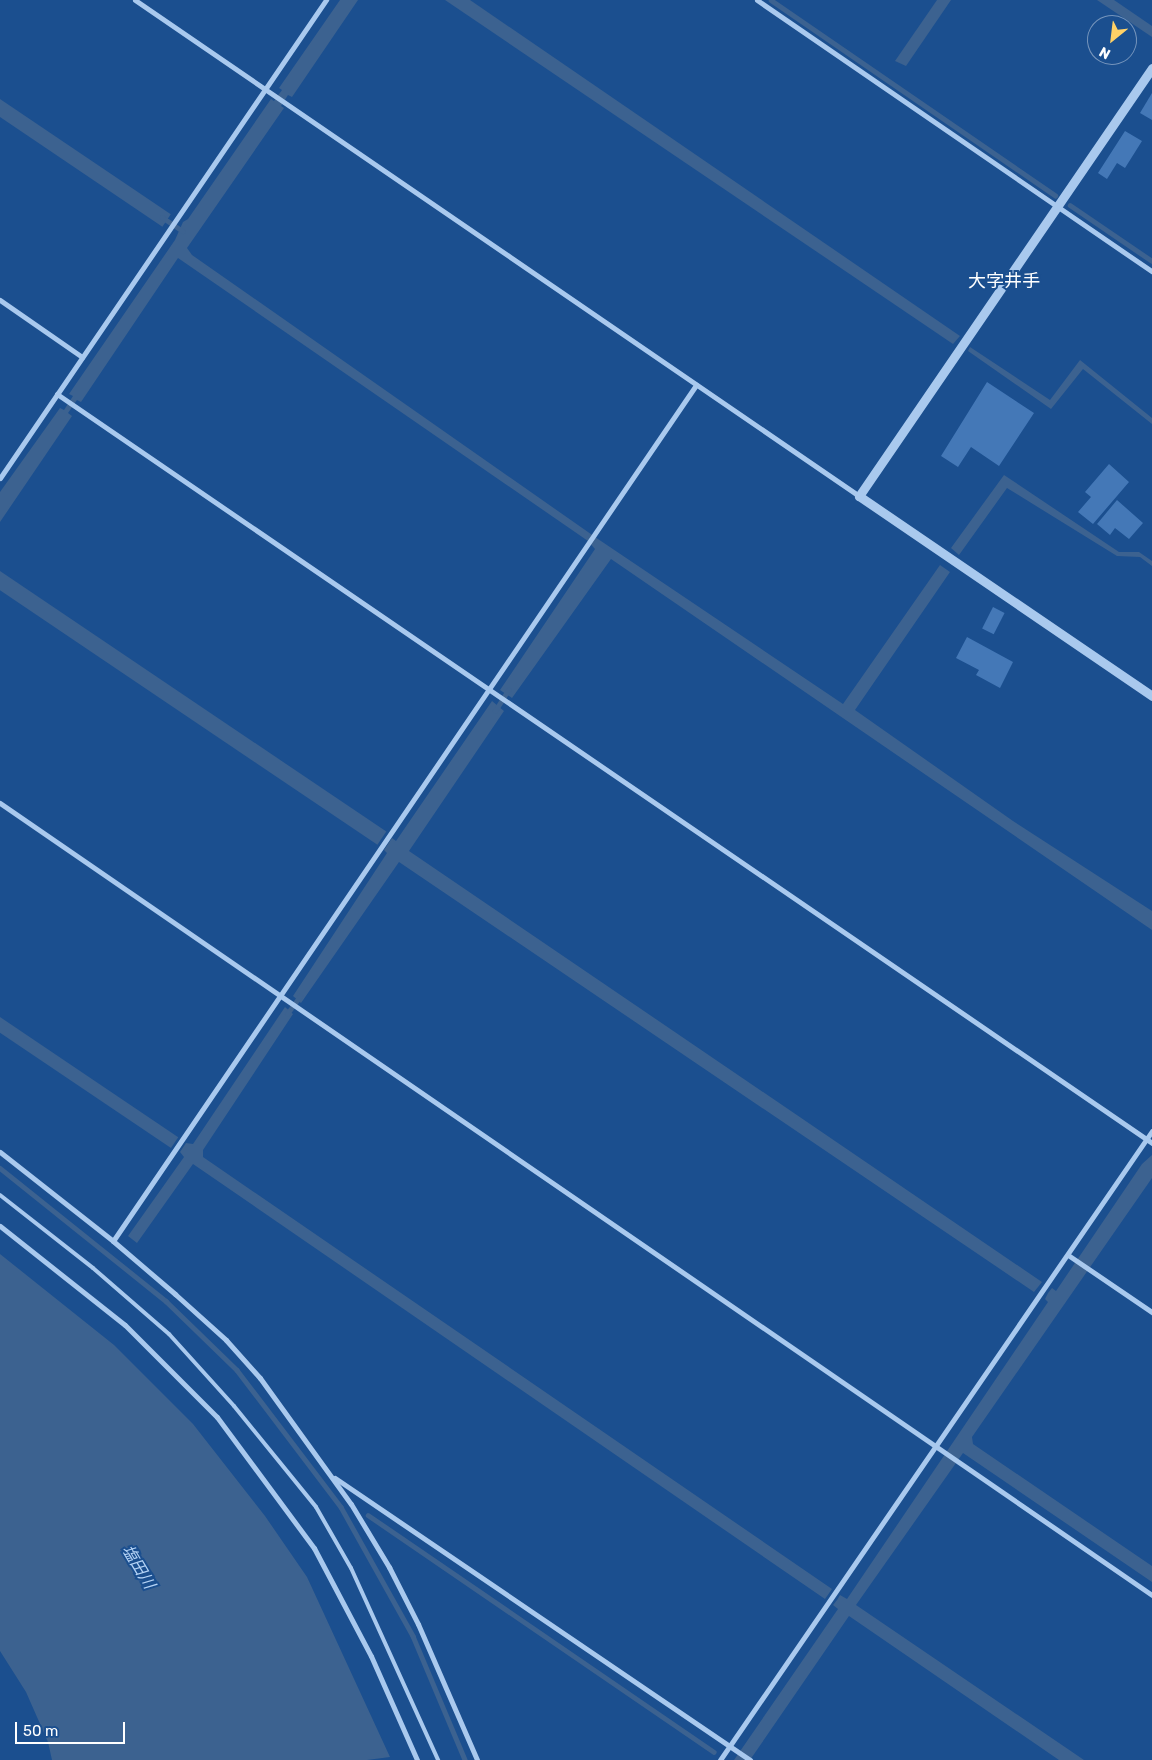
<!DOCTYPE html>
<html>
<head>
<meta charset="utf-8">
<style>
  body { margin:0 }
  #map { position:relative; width:1152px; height:1760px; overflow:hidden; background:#1b4f8f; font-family:Rubik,"Noto Sans JP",sans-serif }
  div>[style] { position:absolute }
  .water>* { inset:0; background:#3c6290; transform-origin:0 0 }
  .stream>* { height:4.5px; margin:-2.25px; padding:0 2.25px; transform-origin:2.25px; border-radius:2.25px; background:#3c6290 }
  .building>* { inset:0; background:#4478b7; transform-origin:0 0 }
  .service>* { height:4px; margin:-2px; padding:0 2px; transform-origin:2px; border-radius:2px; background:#a9c9ee }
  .minor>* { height:5px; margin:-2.5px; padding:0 2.5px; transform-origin:2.5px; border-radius:2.5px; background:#a9c9ee }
  .tertiary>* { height:9px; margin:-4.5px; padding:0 4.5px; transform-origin:4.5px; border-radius:4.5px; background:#a9c9ee }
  span { translate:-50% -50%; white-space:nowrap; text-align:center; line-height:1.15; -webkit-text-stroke:4px #1b4f8f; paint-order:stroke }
  .water-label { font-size:16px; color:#b5d3f5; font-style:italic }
  .quarter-label { font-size:18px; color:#fff }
  .north { position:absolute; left:1087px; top:15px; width:50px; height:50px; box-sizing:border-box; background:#1b4f8f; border:1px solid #7695bc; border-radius:50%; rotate:209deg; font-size:14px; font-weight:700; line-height:20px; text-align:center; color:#fff }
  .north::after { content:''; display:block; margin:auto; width:18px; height:22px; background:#ffd166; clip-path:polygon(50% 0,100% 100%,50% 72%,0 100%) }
  .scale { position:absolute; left:15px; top:1722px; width:110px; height:22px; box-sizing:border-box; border:2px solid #fff; border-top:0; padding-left:6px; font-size:15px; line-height:18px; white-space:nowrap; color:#fff; -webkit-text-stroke:4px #1b4f8f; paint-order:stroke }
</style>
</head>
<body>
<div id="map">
  <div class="water">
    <div style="clip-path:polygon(340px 0,358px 0,292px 97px,288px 95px,281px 106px,284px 108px,187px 248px,192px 255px,598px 539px,843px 704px,940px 565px,950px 572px,855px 710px,1013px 821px,1152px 911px,1152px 930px,611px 559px,512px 698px,500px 690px,595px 549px,588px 541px,178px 258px,81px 402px,77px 400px,68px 413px,72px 416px,0 522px,0 492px,60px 408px,64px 410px,73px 396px,69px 394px,175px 240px,183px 222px,188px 219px,271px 99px,274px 101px,282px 90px,279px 88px)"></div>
    <div style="clip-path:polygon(445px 0,470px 0,960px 336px,953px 344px)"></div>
    <div style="clip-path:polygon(937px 0,951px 0,906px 66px,895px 61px)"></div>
    <div style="clip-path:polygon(1097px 0,1114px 0,1152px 26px,1152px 37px)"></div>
    <div style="left:0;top:99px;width:206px;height:15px;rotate:34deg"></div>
    <div style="clip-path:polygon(970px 347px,1050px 400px,1080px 360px,1152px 418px,1152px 424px,1083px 369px,1051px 409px,968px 351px)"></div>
    <div style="clip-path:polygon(1004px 475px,1119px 552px,1139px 552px,1152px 561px,1152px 566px,1140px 557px,1117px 556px,1007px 488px,959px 555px,951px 548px)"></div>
    <div style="left:0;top:571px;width:466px;height:16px;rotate:34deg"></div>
    <div style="clip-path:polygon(492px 701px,504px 711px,409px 851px,1042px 1282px,1034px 1292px,399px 862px,301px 1003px,293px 996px,387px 853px,384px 850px,392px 838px,396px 841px)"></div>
    <div style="clip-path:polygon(285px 1007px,293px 1014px,203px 1150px,203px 1157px,832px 1589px,825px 1599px,193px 1164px,137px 1243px,128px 1236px,184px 1157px,180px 1152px,186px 1143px,193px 1144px)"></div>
    <div style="left:0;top:1017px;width:215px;height:13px;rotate:34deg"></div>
    <div style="clip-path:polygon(1152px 1155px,1152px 1178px,972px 1437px,973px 1444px,1152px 1566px,1152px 1582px,963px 1453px,856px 1605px,1084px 1760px,1059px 1760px,849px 1616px,750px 1760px,734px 1760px,838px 1609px,833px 1605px,837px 1600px,840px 1595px,847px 1599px,1048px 1302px,1045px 1299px,1048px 1293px,1052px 1288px,1056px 1291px,1142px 1164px)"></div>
    <div style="clip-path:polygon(0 1254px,114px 1345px,193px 1424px,265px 1516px,307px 1577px,390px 1757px,367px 1760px,52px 1760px,48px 1742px,26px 1692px,0 1651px)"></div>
  </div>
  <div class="stream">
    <div style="left:771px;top:0;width:345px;rotate:34.5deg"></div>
    <div style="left:1070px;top:205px;width:99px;rotate:34.3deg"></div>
    <div style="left:162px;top:217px;width:25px;rotate:34deg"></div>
    <div style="left:495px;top:711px;width:25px;rotate:-58deg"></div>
    <div style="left:287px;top:1014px;width:22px;rotate:-54deg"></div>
    <div style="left:0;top:1168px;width:213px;rotate:38.7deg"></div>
    <div style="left:166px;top:1301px;width:99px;rotate:44.2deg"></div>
    <div style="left:237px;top:1370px;width:172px;rotate:52.8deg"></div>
    <div style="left:341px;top:1507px;width:148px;rotate:60.8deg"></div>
    <div style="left:413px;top:1636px;width:134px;rotate:67.2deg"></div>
    <div style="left:368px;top:1515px;width:419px;rotate:34.4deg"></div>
  </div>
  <div class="building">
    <div style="clip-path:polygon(1152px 93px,1152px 120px,1140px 113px)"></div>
    <div style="clip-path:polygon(1125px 131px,1142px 141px,1125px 168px,1117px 163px,1107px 179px,1098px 173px)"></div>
    <div style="clip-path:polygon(987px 382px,1034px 413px,999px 466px,971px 447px,958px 467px,941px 456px)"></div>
    <div style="clip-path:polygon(1109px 464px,1129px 482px,1093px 524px,1078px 512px,1091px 497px,1085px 492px)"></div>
    <div style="clip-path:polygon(1117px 500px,1143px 523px,1129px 539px,1115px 528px,1110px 535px,1097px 524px)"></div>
    <div style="left:993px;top:607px;width:13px;height:24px;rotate:27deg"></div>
    <div style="clip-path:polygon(967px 637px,1013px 662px,1000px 688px,976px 675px,979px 670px,956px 658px)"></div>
  </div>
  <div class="service">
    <div style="left:0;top:1195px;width:118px;rotate:38.1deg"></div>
    <div style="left:93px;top:1268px;width:101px;rotate:41deg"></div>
    <div style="left:169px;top:1334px;width:97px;rotate:47.9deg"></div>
    <div style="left:234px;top:1406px;width:130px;rotate:50.9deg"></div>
    <div style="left:316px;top:1507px;width:70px;rotate:60.2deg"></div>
    <div style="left:351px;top:1568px;width:211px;rotate:65.6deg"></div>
  </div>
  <div class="minor">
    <div style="left:135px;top:0;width:878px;rotate:34.41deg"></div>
    <div style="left:757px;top:0;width:479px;rotate:34.5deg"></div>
    <div style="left:0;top:300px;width:100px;rotate:34.8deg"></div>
    <div style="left:57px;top:394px;width:1327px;rotate:34.37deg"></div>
    <div style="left:0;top:478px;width:579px;rotate:-55.71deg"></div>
    <div style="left:0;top:803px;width:1398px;rotate:34.51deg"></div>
    <div style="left:0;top:1152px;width:144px;rotate:38.2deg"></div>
    <div style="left:113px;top:1241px;width:82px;rotate:40.5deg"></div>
    <div style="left:175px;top:1294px;width:69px;rotate:42deg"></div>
    <div style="left:226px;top:1340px;width:51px;rotate:48.2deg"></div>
    <div style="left:260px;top:1378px;width:155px;rotate:54.2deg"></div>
    <div style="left:351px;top:1504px;width:74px;rotate:58.9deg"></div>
    <div style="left:389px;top:1567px;width:64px;rotate:63deg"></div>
    <div style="left:418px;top:1624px;width:148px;rotate:66.5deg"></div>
    <div style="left:0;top:1226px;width:159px;rotate:38.4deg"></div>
    <div style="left:125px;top:1325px;width:130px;rotate:45deg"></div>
    <div style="left:217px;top:1417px;width:163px;rotate:53.5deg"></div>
    <div style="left:314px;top:1548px;width:122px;rotate:62.2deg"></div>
    <div style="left:371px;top:1656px;width:114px;rotate:66.1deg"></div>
    <div style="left:113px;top:1241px;width:1036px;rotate:-55.74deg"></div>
    <div style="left:1068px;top:1255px;width:102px;rotate:34.2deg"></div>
    <div style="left:335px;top:1478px;width:502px;rotate:34.2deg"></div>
    <div style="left:720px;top:1760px;width:763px;rotate:-55.52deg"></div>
  </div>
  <div class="tertiary">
    <div style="left:1152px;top:68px;width:519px;rotate:124.39deg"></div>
    <div style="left:859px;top:496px;width:355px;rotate:34.3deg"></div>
  </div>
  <div class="water-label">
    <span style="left:138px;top:1567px;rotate:59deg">塩田川</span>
  </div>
  <div class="quarter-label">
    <span style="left:1004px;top:281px">大字井手</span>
  </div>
  <div class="north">N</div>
  <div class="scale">50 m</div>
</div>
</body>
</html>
